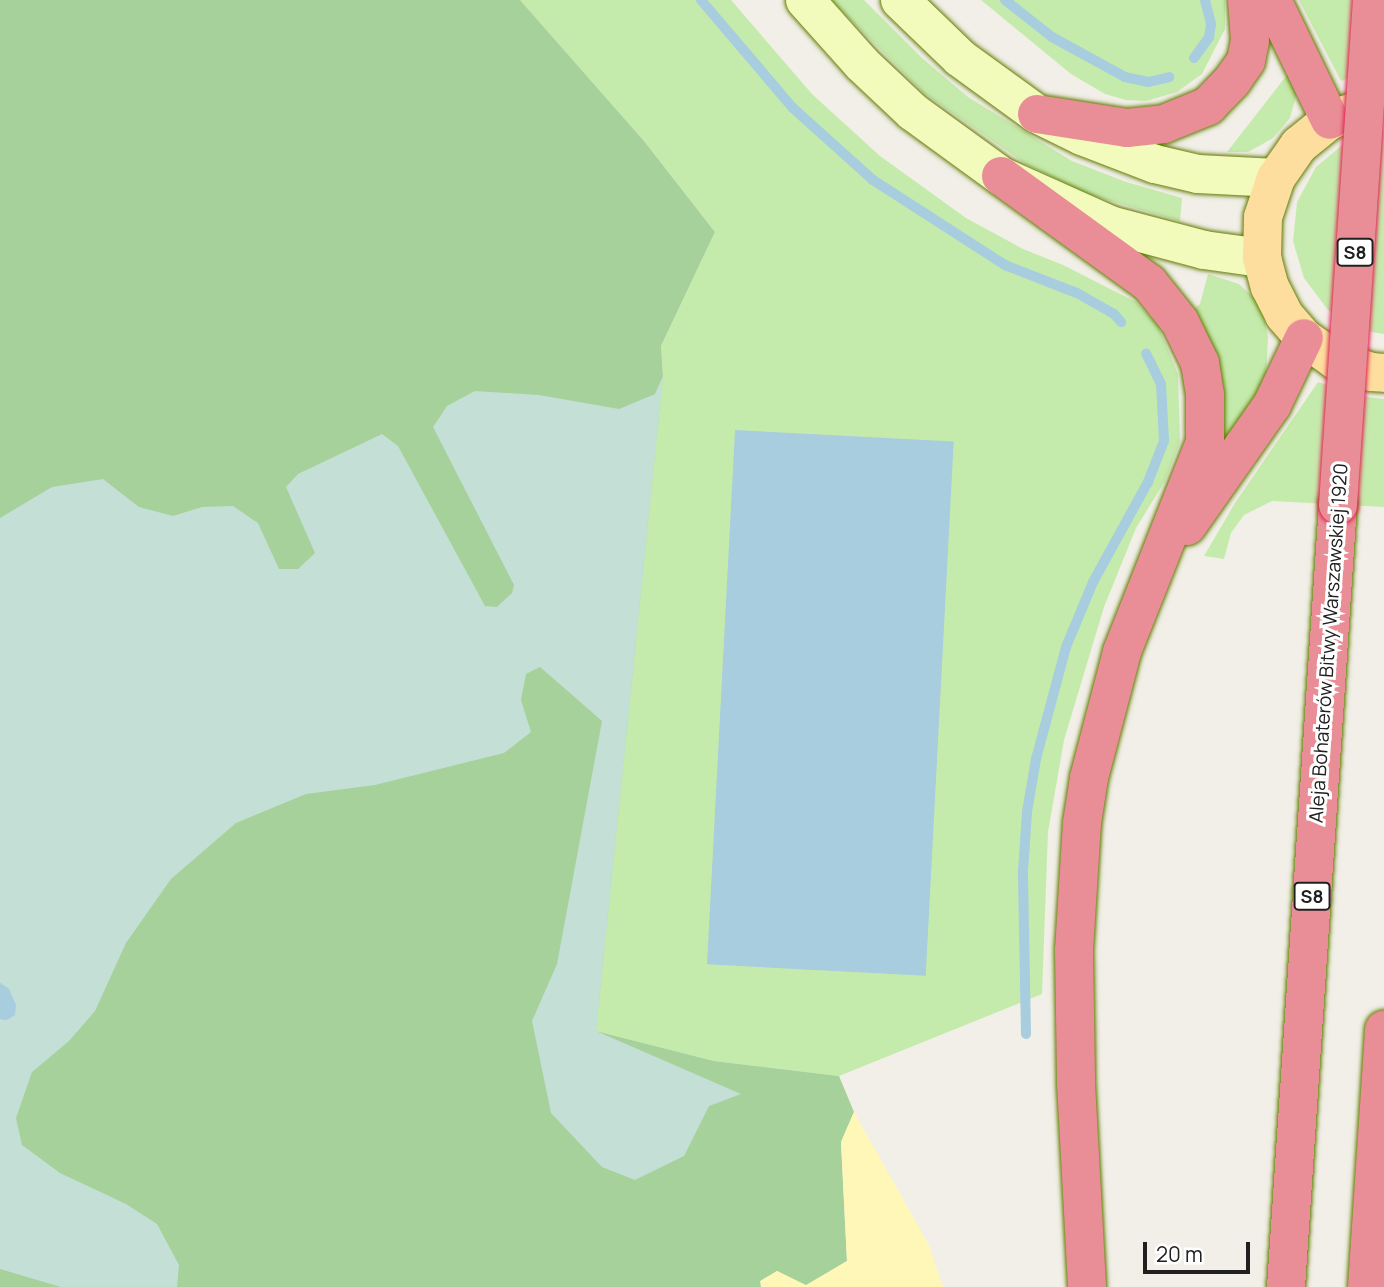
<!DOCTYPE html>
<html>
<head>
<meta charset="utf-8">
<style>
  body { margin:0 }
  #map { position:relative; width:1384px; height:1287px; overflow:hidden; background:#f1efe7; font-family:Manrope,sans-serif }
  div>[style] { position:absolute }
  .grass>* { inset:0; background:#c5ebac }
  .forest>* { inset:0; background:#a6d19b }
  .wetland>* { inset:0; background:#c4dfd5 }
  .sand>* { inset:0; background:#fff7b7 }
  .water>* { inset:0; background:#a7cddf; transform-origin:0 0 }
  .stream>* { height:10px; margin:-5px; padding:0 5px; transform-origin:5px; border-radius:5px; background:#a7cddf }
  .roads { filter:drop-shadow(0 0 2px #637c03) drop-shadow(0 0 2px #637c03) }
  .secondary>* { height:38px; margin:-19px; padding:0 19px; transform-origin:19px; border-radius:19px; background:#f2fbbb }
  .primary>* { height:38px; margin:-19px; padding:0 19px; transform-origin:19px; border-radius:19px; background:#fdde9f }
  .highway>* { height:38px; margin:-19px; padding:0 19px; transform-origin:19px; border-radius:19px; background:#e98e96 }
  .bridges { filter:drop-shadow(0 0 2px #df2452) drop-shadow(0 0 2px #df2452) }
  .highway-bridge>* { height:38px; margin:-19px; padding:0 19px; transform-origin:19px; border-radius:19px; background:#e98e96 }
  span { translate:-50% -50%; white-space:nowrap; text-align:center; line-height:1.15; -webkit-text-stroke:6px #fff; paint-order:stroke }
  .shield-label span { padding:2px 5px; background:#fff; border:2px solid; border-radius:5px; -webkit-text-stroke-width:0 }
  .shield-label { font-size:18px; color:#202020; font-weight:700 }
  .street-label { font-size:19px; color:#202020 }
  .scale { position:absolute; left:1143px; top:1242px; width:107px; height:32px; box-sizing:border-box; border:4px solid #202020; border-top:0; padding-left:9px; font-size:21px; line-height:24px; white-space:nowrap; color:#202020; -webkit-text-stroke:5px #fff; paint-order:stroke }
</style>
</head>
<body>
<div id="map">
  <div class="grass">
    <div style="clip-path:polygon(520px 0,731px 0,812px 94px,880px 156px,966px 218px,1023px 249px,1063px 265px,1136px 302px,1158px 326px,1178px 374px,1180px 442px,1165px 481px,1136px 528px,1104px 607px,1064px 740px,1048px 832px,1042px 994px,839px 1076px,714px 1061px,596px 1031px,663px 376px,661px 346px,715px 232px,644px 141px)"></div>
    <div style="clip-path:polygon(831px 0,864px 0,922px 58px,968px 97px,1072px 161px,1126px 182px,1182px 198px,1180px 221px,1087px 194px,1026px 164px,924px 93px)"></div>
    <div style="clip-path:polygon(981px 0,1225px 0,1225px 29px,1202px 74px,1177px 92px,1146px 101px,1126px 100px,1105px 94px,1071px 74px)"></div>
    <div style="clip-path:polygon(1299px 0,1384px 0,1351px 77px,1341px 81px)"></div>
    <div style="clip-path:polygon(1294px 66px,1298px 89px,1290px 118px,1273px 138px,1261px 145px,1248px 152px,1227px 152px)"></div>
    <div style="clip-path:polygon(1384px 129px,1384px 334px,1361px 330px,1328px 310px,1304px 278px,1293px 241px,1297px 202px,1316px 167px,1346px 142px)"></div>
    <div style="clip-path:polygon(1208px 274px,1239px 284px,1254px 298px,1263px 314px,1268px 337px,1266px 377px,1261px 387px,1220px 449px,1189px 313px,1200px 304px)"></div>
    <div style="clip-path:polygon(1318px 382px,1359px 396px,1384px 399px,1384px 507px,1272px 501px,1244px 515px,1231px 533px,1224px 559px,1204px 556px,1235px 503px)"></div>
  </div>
  <div class="forest">
    <div style="clip-path:polygon(0 0,520px 0,644px 141px,715px 232px,661px 346px,663px 376px,596px 1031px,714px 1061px,839px 1076px,854px 1112px,841px 1142px,847px 1261px,806px 1286px,777px 1271px,761px 1281px,761px 1287px,0 1287px)"></div>
  </div>
  <div class="wetland">
    <div style="clip-path:polygon(663px 376px,596px 1031px,741px 1094px,709px 1106px,684px 1156px,635px 1180px,602px 1167px,551px 1113px,532px 1021px,557px 964px,602px 721px,540px 667px,526px 674px,521px 700px,531px 732px,504px 753px,375px 785px,306px 794px,236px 823px,171px 879px,126px 943px,95px 1011px,69px 1041px,32px 1072px,16px 1118px,22px 1145px,60px 1173px,126px 1204px,157px 1224px,179px 1265px,177px 1287px,61px 1287px,0 1269px,0 1019px,7px 1020px,9px 989px,0 983px,0 518px,52px 487px,103px 479px,139px 507px,173px 516px,202px 507px,233px 506px,258px 523px,279px 569px,298px 569px,315px 553px,286px 487px,298px 474px,382px 434px,398px 446px,485px 606px,497px 607px,512px 593px,514px 585px,433px 427px,447px 406px,475px 391px,539px 395px,619px 409px,655px 394px)"></div>
  </div>
  <div class="sand">
    <div style="clip-path:polygon(854px 1112px,929px 1245px,943px 1287px,761px 1287px,760px 1281px,777px 1271px,806px 1285px,847px 1261px,841px 1142px)"></div>
  </div>
  <div class="water">
    <div style="left:735px;top:430px;width:219px;height:535px;rotate:3deg"></div>
    <div style="clip-path:polygon(0 983px,9px 989px,16px 1005px,15px 1015px,7px 1020px,0 1019px)"></div>
  </div>
  <div class="stream">
    <div style="left:701px;top:0;width:142px;rotate:49.6deg"></div>
    <div style="left:793px;top:108px;width:108px;rotate:42deg"></div>
    <div style="left:873px;top:180px;width:157px;rotate:32.8deg"></div>
    <div style="left:1005px;top:265px;width:77px;rotate:21.3deg"></div>
    <div style="left:1077px;top:293px;width:43px;rotate:29.6deg"></div>
    <div style="left:1114px;top:314px;width:11px;rotate:49deg"></div>
    <div style="left:1005px;top:0;width:60px;rotate:38.2deg"></div>
    <div style="left:1052px;top:37px;width:83px;rotate:28.7deg"></div>
    <div style="left:1125px;top:77px;width:24px;rotate:12deg"></div>
    <div style="left:1148px;top:82px;width:22px;rotate:-13deg"></div>
    <div style="left:1194px;top:58px;width:26px;rotate:-54deg"></div>
    <div style="left:1209px;top:37px;width:13px;rotate:-81deg"></div>
    <div style="left:1211px;top:24px;width:25px;rotate:-104deg"></div>
    <div style="left:1026px;top:1034px;width:163px;rotate:-91.1deg"></div>
    <div style="left:1023px;top:871px;width:59px;rotate:-86.1deg"></div>
    <div style="left:1027px;top:812px;width:54px;rotate:-80.4deg"></div>
    <div style="left:1036px;top:759px;width:116px;rotate:-75deg"></div>
    <div style="left:1066px;top:647px;width:70px;rotate:-67.4deg"></div>
    <div style="left:1093px;top:582px;width:114px;rotate:-61.2deg"></div>
    <div style="left:1148px;top:482px;width:44px;rotate:-68.7deg"></div>
    <div style="left:1164px;top:441px;width:57px;rotate:-93deg"></div>
    <div style="left:1161px;top:384px;width:34px;rotate:-116deg"></div>
  </div>
  <div class="roads">
    <div class="secondary">
      <div style="left:805px;top:0;width:86px;rotate:48.3deg"></div>
      <div style="left:862px;top:64px;width:70px;rotate:43.3deg"></div>
      <div style="left:913px;top:112px;width:109px;rotate:36deg"></div>
      <div style="left:1001px;top:176px;width:120px;rotate:24.2deg"></div>
      <div style="left:1110px;top:225px;width:97px;rotate:14.9deg"></div>
      <div style="left:1204px;top:250px;width:59px;rotate:7.9deg"></div>
      <div style="left:900px;top:0;width:83px;rotate:44deg"></div>
      <div style="left:960px;top:58px;width:95px;rotate:36deg"></div>
      <div style="left:1037px;top:114px;width:50px;rotate:26.1deg"></div>
      <div style="left:1082px;top:136px;width:78px;rotate:21deg"></div>
      <div style="left:1155px;top:164px;width:44px;rotate:13.1deg"></div>
      <div style="left:1198px;top:174px;width:78px;rotate:2.9deg"></div>
    </div>
    <div class="primary">
      <div style="left:1361px;top:109px;width:33px;rotate:160deg"></div>
      <div style="left:1330px;top:120px;width:40px;rotate:141deg"></div>
      <div style="left:1299px;top:145px;width:40px;rotate:124.9deg"></div>
      <div style="left:1276px;top:178px;width:41px;rotate:108.4deg"></div>
      <div style="left:1263px;top:217px;width:41px;rotate:91.4deg"></div>
      <div style="left:1262px;top:258px;width:30px;rotate:75deg"></div>
      <div style="left:1270px;top:287px;width:31px;rotate:63deg"></div>
      <div style="left:1284px;top:315px;width:30px;rotate:49deg"></div>
      <div style="left:1304px;top:338px;width:38px;rotate:35deg"></div>
      <div style="left:1335px;top:360px;width:38px;rotate:18deg"></div>
      <div style="left:1371px;top:372px;width:13px;rotate:4deg"></div>
    </div>
    <div class="highway">
      <div style="left:1272px;top:0;width:133px;rotate:64.2deg"></div>
      <div style="left:1037px;top:114px;width:91px;rotate:8.8deg"></div>
      <div style="left:1127px;top:128px;width:37px;rotate:-6deg"></div>
      <div style="left:1164px;top:124px;width:48px;rotate:-22.2deg"></div>
      <div style="left:1208px;top:106px;width:35px;rotate:-46deg"></div>
      <div style="left:1232px;top:81px;width:24px;rotate:-55deg"></div>
      <div style="left:1246px;top:61px;width:20px;rotate:-79deg"></div>
      <div style="left:1250px;top:41px;width:41px;rotate:-94.2deg"></div>
      <div style="left:1001px;top:176px;width:183px;rotate:35.9deg"></div>
      <div style="left:1149px;top:283px;width:50px;rotate:51.5deg"></div>
      <div style="left:1180px;top:322px;width:46px;rotate:64deg"></div>
      <div style="left:1200px;top:363px;width:32px;rotate:81deg"></div>
      <div style="left:1205px;top:395px;width:47px;rotate:90deg"></div>
      <div style="left:1205px;top:442px;width:226px;rotate:111.6deg"></div>
      <div style="left:1122px;top:652px;width:130px;rotate:104.7deg"></div>
      <div style="left:1089px;top:778px;width:46px;rotate:98.8deg"></div>
      <div style="left:1082px;top:823px;width:127px;rotate:93.6deg"></div>
      <div style="left:1074px;top:950px;width:133px;rotate:89.1deg"></div>
      <div style="left:1076px;top:1083px;width:204px;rotate:86.9deg"></div>
      <div style="left:1187px;top:526px;width:148px;rotate:-54.9deg"></div>
      <div style="left:1272px;top:405px;width:74px;rotate:-64.5deg"></div>
      <div style="left:1286px;top:1287px;width:784px;rotate:-86.2deg"></div>
      <div style="left:1367px;top:1287px;width:258px;rotate:-86.2deg"></div>
    </div>
  </div>
  <div class="bridges">
    <div class="highway-bridge">
      <div style="left:1338px;top:505px;width:506px;rotate:-86.15deg"></div>
    </div>
  </div>
  <div class="shield-label">
    <span style="left:1355px;top:252px">S8</span>
    <span style="left:1312px;top:896px">S8</span>
  </div>
  <div class="street-label">
    <span style="left:1329px;top:643px;rotate:-86deg">Aleja Bohaterów Bitwy Warszawskiej 1920</span>
  </div>
  <div class="scale">20 m</div>
</div>
</body>
</html>
